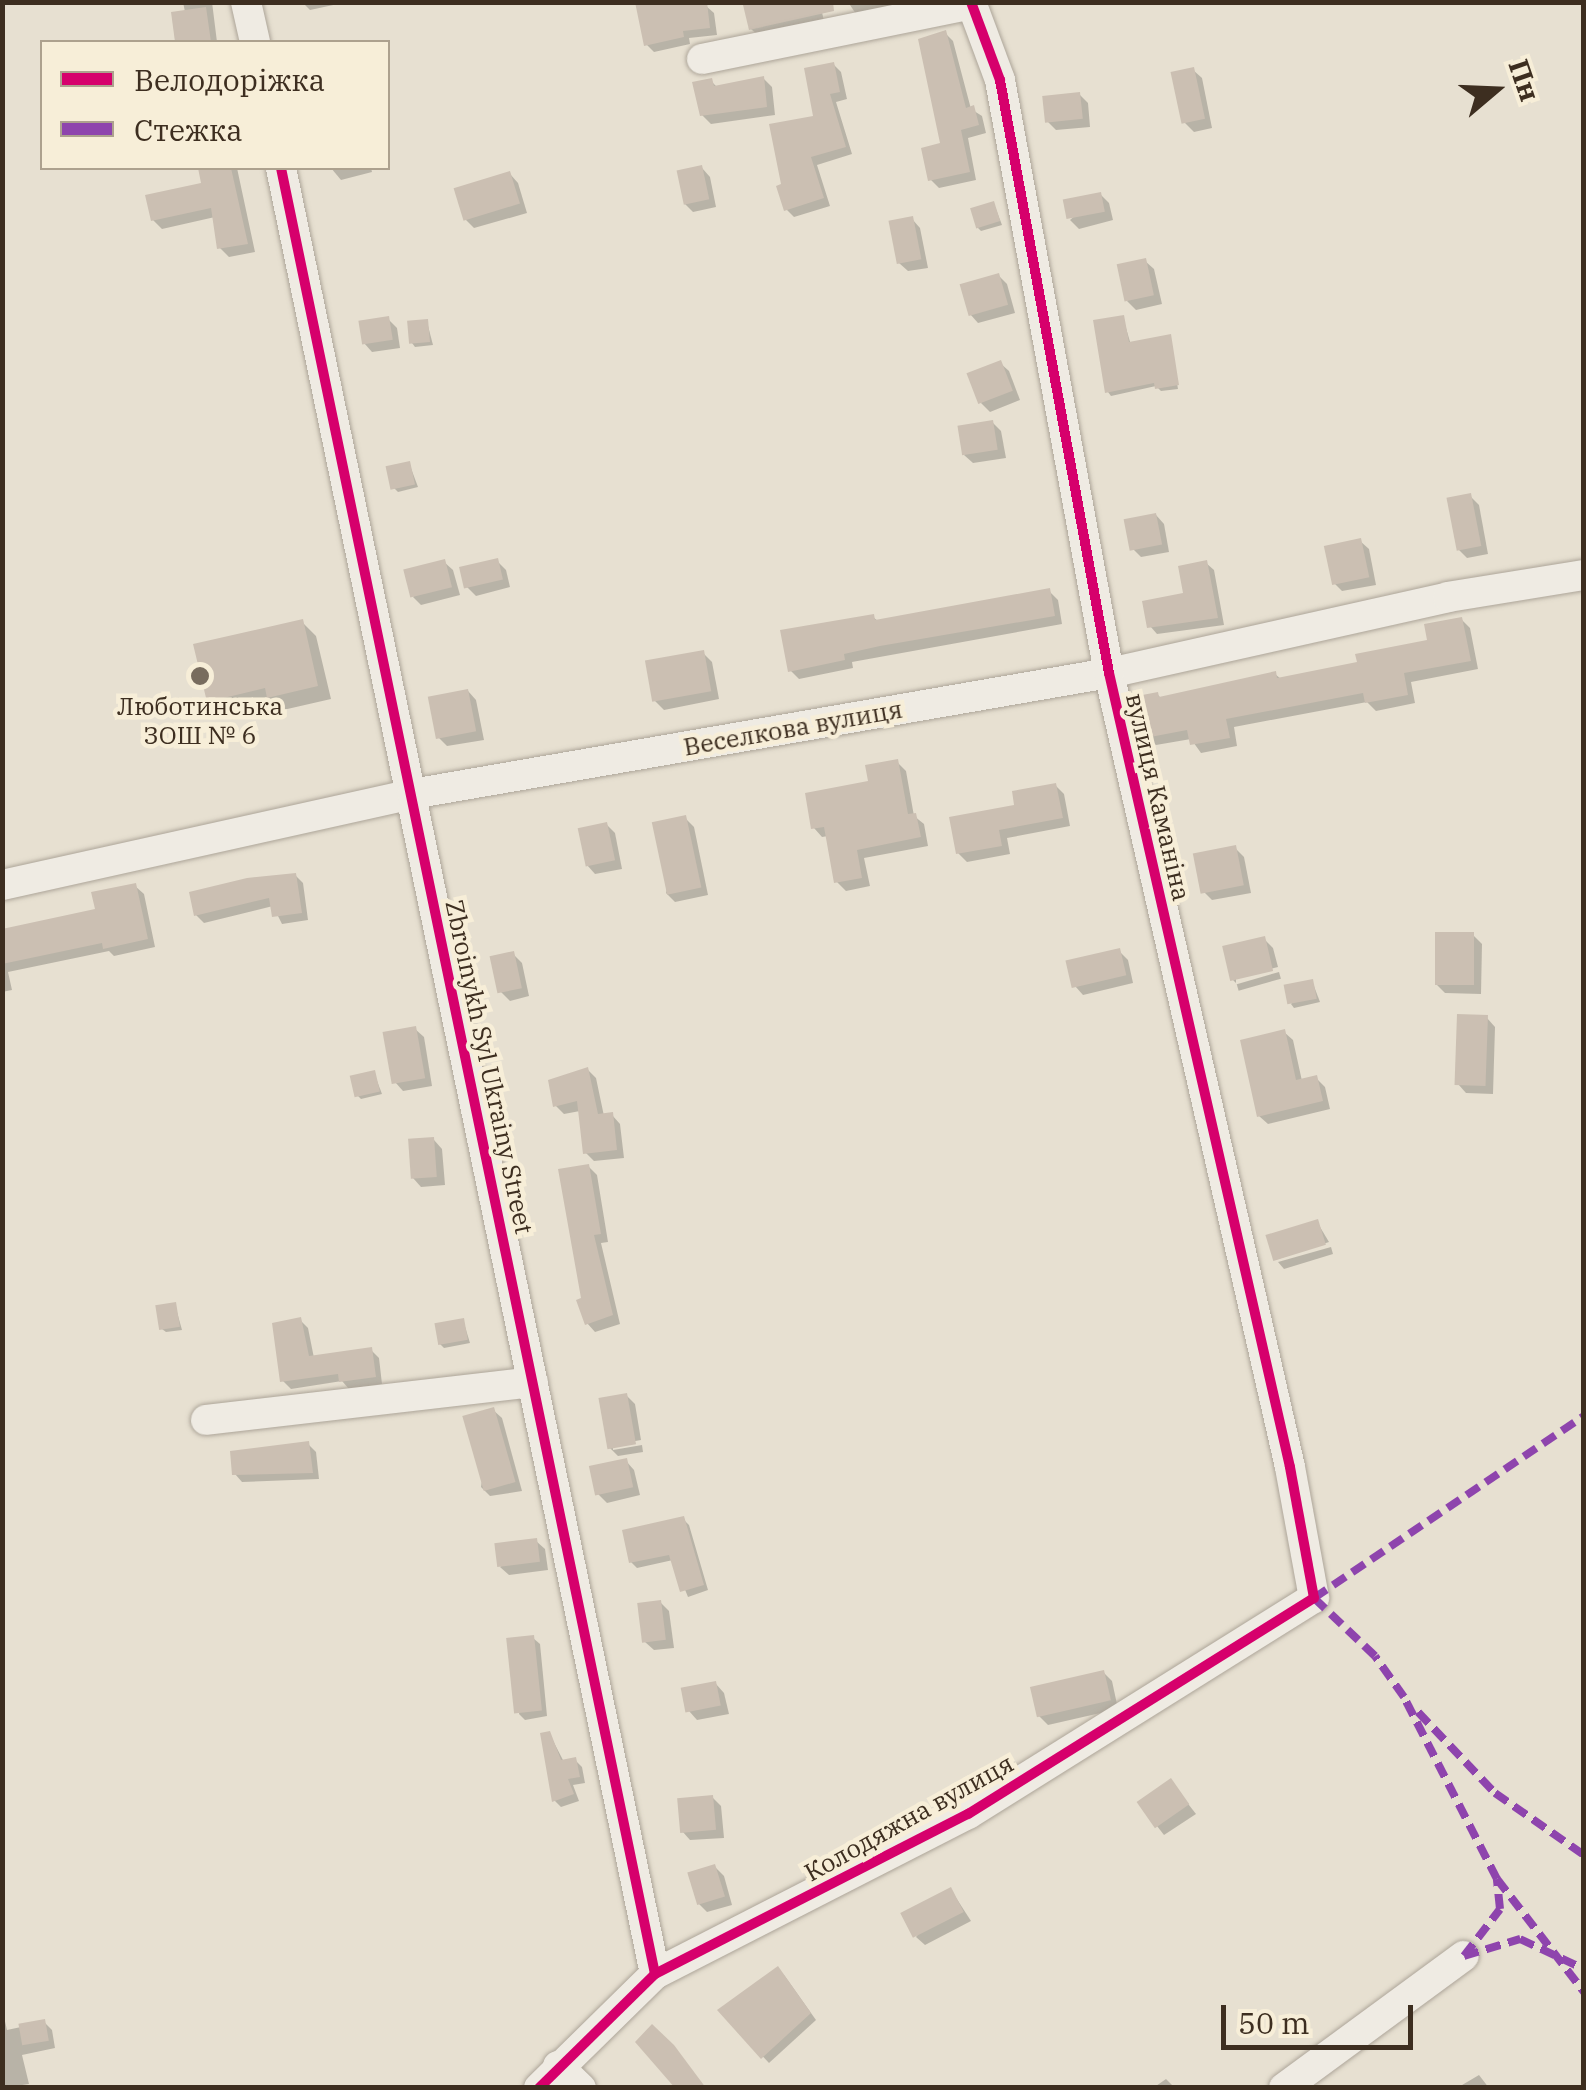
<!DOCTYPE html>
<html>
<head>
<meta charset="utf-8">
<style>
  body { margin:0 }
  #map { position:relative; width:1586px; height:2090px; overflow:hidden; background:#e7e0d1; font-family:"IBM Plex Serif",serif }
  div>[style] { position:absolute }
  .shadow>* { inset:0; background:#0003; transform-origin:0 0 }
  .building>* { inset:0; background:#cbbfb2; transform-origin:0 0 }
  .roads { filter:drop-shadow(0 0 2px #ada599) drop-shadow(0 0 2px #ada599) }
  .minor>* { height:30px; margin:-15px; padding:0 15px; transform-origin:15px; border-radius:15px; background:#efebe3 }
  .quiet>* { height:8px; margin-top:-4px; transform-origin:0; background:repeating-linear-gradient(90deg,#8e44ad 0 15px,transparent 0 23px) }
  .cycleway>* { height:10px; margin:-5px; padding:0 5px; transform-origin:5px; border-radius:5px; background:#d6006c }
  .dots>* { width:28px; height:28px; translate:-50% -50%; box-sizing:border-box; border:5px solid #f7eed8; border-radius:50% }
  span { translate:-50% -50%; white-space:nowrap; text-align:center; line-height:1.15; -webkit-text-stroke:9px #f7eed8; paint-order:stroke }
  .poi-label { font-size:25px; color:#3d2e20 }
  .street-label { font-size:25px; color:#3d2e20 }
  .frame { position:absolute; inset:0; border:5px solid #3d2e20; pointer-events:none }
  .legend { position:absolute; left:40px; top:40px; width:350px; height:130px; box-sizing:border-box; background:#f7eed8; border:2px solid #ada18e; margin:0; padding:12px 18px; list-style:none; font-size:30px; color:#3d2e20 }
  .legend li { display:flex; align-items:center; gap:20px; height:50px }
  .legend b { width:50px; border:2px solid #ada18e }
  .north { position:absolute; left:1446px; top:40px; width:100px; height:100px; -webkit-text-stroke:8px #f7eed8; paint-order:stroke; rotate:71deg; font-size:28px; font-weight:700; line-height:40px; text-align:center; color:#3d2e20 }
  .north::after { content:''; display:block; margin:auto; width:35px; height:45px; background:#3d2e20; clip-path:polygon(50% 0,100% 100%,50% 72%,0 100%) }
  .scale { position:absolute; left:1221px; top:2005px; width:192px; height:45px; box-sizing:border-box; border:5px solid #3d2e20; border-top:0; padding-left:12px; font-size:30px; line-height:35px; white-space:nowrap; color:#3d2e20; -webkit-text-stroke:8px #f7eed8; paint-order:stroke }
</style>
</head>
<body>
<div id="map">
  <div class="shadow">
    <div style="clip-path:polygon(183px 2px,212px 2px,217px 42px,178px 42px,174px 14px,185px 12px)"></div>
    <div style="clip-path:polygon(302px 2px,337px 2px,338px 4px,310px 10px)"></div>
    <div style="clip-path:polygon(820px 2px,824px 22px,759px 36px,751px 29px)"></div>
    <div style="clip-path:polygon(848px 2px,930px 2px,858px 17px)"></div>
    <div style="clip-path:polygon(706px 6px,714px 13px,717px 35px,689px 38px,690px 44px,654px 52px,646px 44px)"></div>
    <div style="clip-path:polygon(945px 33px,953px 41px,971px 109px,982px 116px,986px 133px,968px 138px,976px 180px,939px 188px,931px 180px,943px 145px)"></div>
    <div style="clip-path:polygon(833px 64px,841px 72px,847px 99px,836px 102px,852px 154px,817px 165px,830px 206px,794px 217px,786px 209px,784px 186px,816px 118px)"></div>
    <div style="clip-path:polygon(1193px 70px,1202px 78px,1212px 128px,1194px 132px,1185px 123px)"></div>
    <div style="clip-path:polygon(763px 78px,772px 87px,775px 115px,711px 124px,702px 115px,711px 81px,718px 88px)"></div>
    <div style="clip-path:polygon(1079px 94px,1088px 103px,1090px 127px,1056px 130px,1047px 121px)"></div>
    <div style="clip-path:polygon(200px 168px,237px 168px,255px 252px,229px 257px,220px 248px,215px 217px,162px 229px,153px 220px,204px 185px)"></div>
    <div style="clip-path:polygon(331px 168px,371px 168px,372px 172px,341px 180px)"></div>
    <div style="clip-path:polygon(702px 168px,710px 177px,716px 207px,693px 212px,684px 203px)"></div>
    <div style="clip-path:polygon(510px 174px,518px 183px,527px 213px,474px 228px,465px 219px)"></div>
    <div style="clip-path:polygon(1100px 194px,1109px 203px,1113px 220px,1079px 229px,1070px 220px)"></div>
    <div style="clip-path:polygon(994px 204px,1002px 225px,981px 231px,977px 227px)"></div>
    <div style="clip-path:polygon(912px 219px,920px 228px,928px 268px,908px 271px,899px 263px)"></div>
    <div style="clip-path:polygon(1145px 261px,1154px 269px,1162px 304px,1136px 310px,1127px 301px)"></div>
    <div style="clip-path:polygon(998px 275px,1007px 284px,1015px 313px,978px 323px,970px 314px)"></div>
    <div style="clip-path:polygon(1123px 318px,1131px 345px,1169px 337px,1178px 389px,1161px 391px,1156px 386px,1111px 396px,1108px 392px)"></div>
    <div style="clip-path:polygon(388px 319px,397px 328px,400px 348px,372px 352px,364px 343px)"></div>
    <div style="clip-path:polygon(427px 322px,433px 345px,415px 347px,412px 343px)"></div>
    <div style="clip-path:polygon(1000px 363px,1009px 371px,1020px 400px,990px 412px,981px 403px)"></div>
    <div style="clip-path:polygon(993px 423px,1001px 431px,1006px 458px,973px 463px,964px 455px)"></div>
    <div style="clip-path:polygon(409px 463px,418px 487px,398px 492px,394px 488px)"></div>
    <div style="clip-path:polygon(1470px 496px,1479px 505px,1488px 554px,1467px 558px,1459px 550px)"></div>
    <div style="clip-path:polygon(1156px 515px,1164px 524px,1169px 552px,1141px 557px,1132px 548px)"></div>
    <div style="clip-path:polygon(1360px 541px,1369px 549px,1376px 585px,1342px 591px,1334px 583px)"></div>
    <div style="clip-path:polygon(497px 561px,506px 570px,510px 587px,476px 596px,467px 587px)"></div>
    <div style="clip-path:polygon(444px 562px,453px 570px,460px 595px,421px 605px,413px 597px)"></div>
    <div style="clip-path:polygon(1206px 563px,1214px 570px,1224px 625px,1157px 634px,1150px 626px,1186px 595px)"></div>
    <div style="clip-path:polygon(1049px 591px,1058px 600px,1062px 624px,852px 662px,853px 668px,799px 679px,791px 671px,873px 617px,879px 622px)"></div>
    <div style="clip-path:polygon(1461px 619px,1470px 628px,1478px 669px,1411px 682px,1415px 703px,1376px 711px,1367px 702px,1234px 727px,1237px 746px,1201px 753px,1191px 739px,1156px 745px,1147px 736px,1157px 694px,1162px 699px,1275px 674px,1281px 679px,1360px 664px,1430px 642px)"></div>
    <div style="clip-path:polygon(302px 622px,316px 636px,331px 699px,283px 710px,275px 702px,223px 714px,209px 700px)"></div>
    <div style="clip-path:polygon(703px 653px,712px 662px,719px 699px,664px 710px,655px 701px)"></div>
    <div style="clip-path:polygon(468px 691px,476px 700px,484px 740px,447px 746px,439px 738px)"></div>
    <div style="clip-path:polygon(897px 762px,906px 771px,914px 816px,924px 824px,928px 846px,864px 858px,870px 886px,846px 891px,837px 882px,828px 836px,822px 837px,814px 828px)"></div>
    <div style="clip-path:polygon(1056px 786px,1064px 794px,1070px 826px,1007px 838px,1010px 854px,967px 862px,958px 853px,1017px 807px)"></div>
    <div style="clip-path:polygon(685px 818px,694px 827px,708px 895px,675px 902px,666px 893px)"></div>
    <div style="clip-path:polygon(606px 824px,615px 833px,622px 869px,595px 874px,587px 865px)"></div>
    <div style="clip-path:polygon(1235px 848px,1244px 857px,1251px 893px,1212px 900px,1203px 891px)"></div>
    <div style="clip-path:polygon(295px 875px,303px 883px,308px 920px,282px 924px,273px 906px,204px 923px,196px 915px)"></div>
    <div style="clip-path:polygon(135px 886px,144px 894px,155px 947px,114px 956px,109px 951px,8px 972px,12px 990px,2px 992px,2px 931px,98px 911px)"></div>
    <div style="clip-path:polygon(1473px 935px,1482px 944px,1481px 994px,1445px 993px,1436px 984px)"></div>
    <div style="clip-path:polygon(1264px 939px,1273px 948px,1278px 967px,1236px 978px,1236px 983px,1233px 980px)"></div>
    <div style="clip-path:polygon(1119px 951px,1128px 960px,1133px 983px,1083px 995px,1075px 986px)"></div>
    <div style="clip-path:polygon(513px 954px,522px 963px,529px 996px,510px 1001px,501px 992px)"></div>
    <div style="left:1279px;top:972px;width:7px;height:44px;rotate:74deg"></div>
    <div style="clip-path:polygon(1312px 981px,1320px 1002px,1294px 1008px,1291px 1004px)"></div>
    <div style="clip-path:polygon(1487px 1018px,1495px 1027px,1493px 1094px,1466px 1093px,1458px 1084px)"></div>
    <div style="clip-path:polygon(415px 1029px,424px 1037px,432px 1086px,403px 1091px,395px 1082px)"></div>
    <div style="clip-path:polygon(1284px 1032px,1293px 1040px,1302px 1081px,1316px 1078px,1325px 1087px,1330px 1109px,1268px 1124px,1259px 1116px)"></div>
    <div style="clip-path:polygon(587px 1069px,596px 1078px,604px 1116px,612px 1115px,620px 1124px,624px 1158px,594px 1161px,585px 1152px,580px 1111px,564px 1114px,555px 1105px)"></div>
    <div style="clip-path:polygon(374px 1073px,382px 1094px,361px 1099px,357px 1095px)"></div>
    <div style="clip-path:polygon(434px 1140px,442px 1149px,445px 1185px,421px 1187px,413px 1178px)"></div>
    <div style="clip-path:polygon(589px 1167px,597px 1175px,608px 1242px,601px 1243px,620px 1324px,595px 1332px,587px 1323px,584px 1300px)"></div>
    <div style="clip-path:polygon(1317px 1222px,1329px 1242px,1275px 1260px,1268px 1237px)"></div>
    <div style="clip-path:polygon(1331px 1247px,1333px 1254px,1284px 1269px,1278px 1262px)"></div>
    <div style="clip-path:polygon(175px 1305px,182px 1330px,166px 1332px,162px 1329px)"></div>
    <div style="clip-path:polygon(300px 1320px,308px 1328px,314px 1358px,371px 1350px,379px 1358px,382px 1384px,349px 1389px,342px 1381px,291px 1389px,283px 1381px)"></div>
    <div style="clip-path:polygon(463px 1320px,470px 1343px,444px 1348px,440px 1344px)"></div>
    <div style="clip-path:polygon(626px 1395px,635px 1404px,641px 1440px,613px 1445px,613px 1450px,642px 1445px,643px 1452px,618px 1456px,609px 1447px)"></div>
    <div style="clip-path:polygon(493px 1410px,502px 1418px,522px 1491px,490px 1496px,481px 1487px)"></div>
    <div style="clip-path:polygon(308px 1444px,316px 1452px,319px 1479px,242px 1482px,235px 1474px)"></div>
    <div style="clip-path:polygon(626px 1461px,634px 1470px,640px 1495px,607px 1503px,598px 1494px)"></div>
    <div style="clip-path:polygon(683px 1519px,689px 1525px,708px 1590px,688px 1597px,673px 1560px,637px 1568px,631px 1562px)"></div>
    <div style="clip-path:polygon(536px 1541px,545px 1549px,548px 1570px,509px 1575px,500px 1567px)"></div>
    <div style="clip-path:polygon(660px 1602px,669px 1611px,674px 1648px,654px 1650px,645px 1642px)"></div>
    <div style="clip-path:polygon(533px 1638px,540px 1644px,547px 1716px,525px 1720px,519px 1714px)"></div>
    <div style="clip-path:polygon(1103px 1672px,1112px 1681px,1118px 1709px,1048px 1725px,1039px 1716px)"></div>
    <div style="clip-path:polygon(716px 1684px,724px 1693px,729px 1714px,697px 1720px,689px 1711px)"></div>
    <div style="clip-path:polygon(549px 1733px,564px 1762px,575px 1760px,582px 1767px,585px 1783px,573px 1785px,579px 1801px,561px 1807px,555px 1801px)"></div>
    <div style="clip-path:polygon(1171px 1782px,1196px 1814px,1164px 1835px,1139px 1803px)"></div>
    <div style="clip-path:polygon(712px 1797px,721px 1806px,724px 1838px,690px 1840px,682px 1831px)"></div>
    <div style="clip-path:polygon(715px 1867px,724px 1876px,732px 1905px,707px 1912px,699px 1904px)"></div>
    <div style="clip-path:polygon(951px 1890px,971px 1921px,925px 1945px,916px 1937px)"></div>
    <div style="clip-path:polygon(784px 1975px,816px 2020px,769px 2063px,720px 2010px)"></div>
    <div style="clip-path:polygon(2px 2008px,7px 2030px,44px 2022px,52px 2030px,55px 2048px,22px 2055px,29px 2084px,2px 2088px)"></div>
    <div style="clip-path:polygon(1479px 2075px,1489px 2088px,1457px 2088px)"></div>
    <div style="clip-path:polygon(1166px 2079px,1175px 2088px,1153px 2088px)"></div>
  </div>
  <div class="building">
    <div style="clip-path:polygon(635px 2px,707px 2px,710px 28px,683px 31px,684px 37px,644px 46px)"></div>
    <div style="clip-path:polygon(757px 2px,833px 2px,834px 11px,749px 30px,743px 5px)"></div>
    <div style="clip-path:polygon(206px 7px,211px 42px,175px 42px,171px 12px)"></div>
    <div style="clip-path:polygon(946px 30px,966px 108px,974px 105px,979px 125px,961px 130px,970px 172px,928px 181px,921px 148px,940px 143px,918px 39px)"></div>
    <div style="clip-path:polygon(834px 62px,840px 92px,830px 94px,846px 147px,811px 157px,824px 198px,784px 211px,776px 186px,781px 184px,769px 124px,813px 116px,804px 68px)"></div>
    <div style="left:1194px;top:67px;width:53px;height:24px;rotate:78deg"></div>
    <div style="clip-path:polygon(764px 76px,767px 107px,700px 116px,692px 82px,712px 78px,714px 86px)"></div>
    <div style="left:1080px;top:92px;width:27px;height:38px;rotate:84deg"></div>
    <div style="left:702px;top:165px;width:35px;height:26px;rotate:78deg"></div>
    <div style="clip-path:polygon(198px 168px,231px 168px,248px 244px,217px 249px,211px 208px,151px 221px,145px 195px,201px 183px)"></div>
    <div style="left:510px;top:171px;width:34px;height:59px;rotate:73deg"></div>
    <div style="left:1101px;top:192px;width:20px;height:39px;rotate:79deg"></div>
    <div style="left:994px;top:201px;width:21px;height:25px;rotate:73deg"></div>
    <div style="left:913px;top:216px;width:44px;height:25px;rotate:79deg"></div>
    <div style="left:1146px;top:258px;width:38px;height:30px;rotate:78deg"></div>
    <div style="left:999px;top:273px;width:33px;height:41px;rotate:74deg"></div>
    <div style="clip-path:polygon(1124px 315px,1129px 342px,1171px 334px,1179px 385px,1155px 389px,1154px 383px,1105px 393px,1093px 320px)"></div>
    <div style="left:389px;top:316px;width:24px;height:31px;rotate:81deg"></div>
    <div style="left:428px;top:319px;width:23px;height:21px;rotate:85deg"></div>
    <div style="left:1001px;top:360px;width:33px;height:37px;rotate:69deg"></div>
    <div style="left:993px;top:420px;width:30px;height:36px;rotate:81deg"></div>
    <div style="left:410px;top:461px;width:24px;height:25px;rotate:78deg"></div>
    <div style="left:1471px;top:493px;width:54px;height:25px;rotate:79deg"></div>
    <div style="left:1156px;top:513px;width:32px;height:33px;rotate:79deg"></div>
    <div style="left:1361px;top:538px;width:40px;height:38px;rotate:78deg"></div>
    <div style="left:498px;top:558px;width:22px;height:40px;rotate:77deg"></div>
    <div style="left:445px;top:559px;width:29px;height:43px;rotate:76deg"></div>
    <div style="clip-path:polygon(1207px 560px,1218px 618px,1147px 628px,1142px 601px,1183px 593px,1178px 566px)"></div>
    <div style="clip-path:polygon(1050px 588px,1055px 616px,880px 646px,844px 654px,845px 660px,788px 672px,780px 630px,874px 614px,875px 620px)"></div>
    <div style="clip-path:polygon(1462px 617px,1471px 661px,1404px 673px,1408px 695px,1365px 703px,1363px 693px,1226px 719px,1230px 738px,1190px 745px,1187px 730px,1145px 738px,1137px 696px,1158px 692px,1159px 697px,1276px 671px,1277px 678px,1357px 662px,1355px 654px,1427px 640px,1424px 624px)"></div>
    <div style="clip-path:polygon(303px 619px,318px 686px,267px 698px,265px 688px,207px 702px,193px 644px)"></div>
    <div style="left:704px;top:650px;width:42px;height:60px;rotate:80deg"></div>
    <div style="left:468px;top:689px;width:43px;height:41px;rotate:79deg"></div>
    <div style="clip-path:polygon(898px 759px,908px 814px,916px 813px,921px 837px,857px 850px,862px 878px,834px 883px,824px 827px,811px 829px,805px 793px,868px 781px,865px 765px)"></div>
    <div style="clip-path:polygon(1056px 783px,1063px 818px,999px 830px,1002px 846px,956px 854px,949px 817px,1014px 805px,1012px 791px)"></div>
    <div style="left:686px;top:815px;width:74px;height:35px;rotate:78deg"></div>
    <div style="left:607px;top:822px;width:39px;height:30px;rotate:78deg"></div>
    <div style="left:1236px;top:845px;width:41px;height:44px;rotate:79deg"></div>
    <div style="clip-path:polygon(296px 873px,302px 913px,272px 917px,269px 898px,194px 916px,189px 892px,247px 878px)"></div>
    <div style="clip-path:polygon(136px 883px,148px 939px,103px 949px,102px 943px,2px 964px,2px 929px,95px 909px,91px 892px)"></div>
    <div style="left:1435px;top:932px;width:39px;height:53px"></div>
    <div style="left:1265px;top:936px;width:36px;height:44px;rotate:77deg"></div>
    <div style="left:1120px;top:948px;width:28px;height:56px;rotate:77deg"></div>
    <div style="left:514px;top:951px;width:38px;height:25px;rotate:78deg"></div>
    <div style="left:1313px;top:979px;width:20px;height:30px;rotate:79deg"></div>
    <div style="left:1457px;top:1014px;width:31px;height:71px;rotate:2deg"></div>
    <div style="left:416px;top:1026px;width:53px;height:34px;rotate:80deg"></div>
    <div style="clip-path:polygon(1285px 1029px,1296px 1080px,1317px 1075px,1323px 1101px,1257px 1117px,1240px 1040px)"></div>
    <div style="clip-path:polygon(588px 1067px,598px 1114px,613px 1112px,617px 1150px,583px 1154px,577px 1101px,553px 1107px,548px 1080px)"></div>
    <div style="left:375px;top:1070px;width:22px;height:26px;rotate:77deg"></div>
    <div style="left:434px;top:1137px;width:40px;height:26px;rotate:86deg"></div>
    <div style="clip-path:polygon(589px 1164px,601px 1234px,594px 1235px,613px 1315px,585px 1325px,576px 1300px,581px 1298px,558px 1169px)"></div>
    <div style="left:1318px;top:1219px;width:27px;height:55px;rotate:73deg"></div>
    <div style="left:176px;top:1302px;width:25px;height:21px;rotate:81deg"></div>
    <div style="clip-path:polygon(301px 1317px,309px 1356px,372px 1347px,376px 1377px,339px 1382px,338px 1374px,280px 1382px,272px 1323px)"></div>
    <div style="left:464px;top:1318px;width:22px;height:30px;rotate:80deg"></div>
    <div style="left:627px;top:1393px;width:52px;height:29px;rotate:80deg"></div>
    <div style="left:494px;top:1407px;width:78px;height:33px;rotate:74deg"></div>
    <div style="clip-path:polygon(309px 1441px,313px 1473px,232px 1475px,230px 1451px)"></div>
    <div style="left:627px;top:1458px;width:30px;height:39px;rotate:78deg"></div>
    <div style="clip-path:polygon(684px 1516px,704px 1585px,680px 1592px,669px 1555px,629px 1563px,622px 1530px)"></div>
    <div style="left:537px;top:1538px;width:24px;height:43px;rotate:83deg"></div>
    <div style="left:661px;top:1600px;width:40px;height:24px;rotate:83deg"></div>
    <div style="left:534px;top:1635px;width:76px;height:28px;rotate:84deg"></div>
    <div style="left:1104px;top:1670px;width:31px;height:76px;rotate:77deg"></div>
    <div style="left:716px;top:1681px;width:25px;height:36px;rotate:79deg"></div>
    <div style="clip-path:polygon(550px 1731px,561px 1760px,576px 1757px,580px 1777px,568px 1779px,574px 1794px,552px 1802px,540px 1733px)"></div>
    <div style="left:1171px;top:1778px;width:32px;height:42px;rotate:55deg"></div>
    <div style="left:713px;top:1795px;width:35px;height:36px;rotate:85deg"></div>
    <div style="left:715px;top:1864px;width:34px;height:29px;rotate:73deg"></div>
    <div style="left:951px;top:1887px;width:28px;height:57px;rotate:63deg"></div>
    <div style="clip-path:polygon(778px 1966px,811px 2013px,761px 2059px,717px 2010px)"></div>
    <div style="left:45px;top:2019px;width:22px;height:27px;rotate:80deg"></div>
    <div style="clip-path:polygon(652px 2024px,674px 2045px,706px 2088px,675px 2088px,635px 2042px)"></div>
  </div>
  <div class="roads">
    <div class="minor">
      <div style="left:246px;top:2px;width:41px;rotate:77.3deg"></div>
      <div style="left:702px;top:59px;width:276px;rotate:-11.5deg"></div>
      <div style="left:281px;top:168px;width:1844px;rotate:78.3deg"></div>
      <div style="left:2px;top:885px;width:420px;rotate:-12.5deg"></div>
      <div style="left:412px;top:794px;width:707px;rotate:-9.85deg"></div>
      <div style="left:1109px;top:673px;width:347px;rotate:-12.6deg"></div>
      <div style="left:1448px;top:597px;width:138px;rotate:-9.2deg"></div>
      <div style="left:206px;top:1420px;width:329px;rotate:-6.6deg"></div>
      <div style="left:558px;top:2066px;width:32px;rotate:44deg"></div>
      <div style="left:539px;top:2088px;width:163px;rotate:-44.5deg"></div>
      <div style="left:655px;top:1974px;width:352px;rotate:-27.1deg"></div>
      <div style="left:968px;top:1814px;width:408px;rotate:-32deg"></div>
      <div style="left:1314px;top:1598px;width:133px;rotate:-100.4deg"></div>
      <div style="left:1290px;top:1467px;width:814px;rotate:-102.84deg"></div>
      <div style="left:1109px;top:673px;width:603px;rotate:-100.42deg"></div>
      <div style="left:1000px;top:80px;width:83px;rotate:-110.4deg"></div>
      <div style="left:1284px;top:2088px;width:223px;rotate:-36.3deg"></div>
    </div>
  </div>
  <div class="quiet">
    <div style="left:1418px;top:1712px;width:112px;rotate:46.5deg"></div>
    <div style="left:1495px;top:1793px;width:108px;rotate:34.9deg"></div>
    <div style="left:1497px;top:1879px;width:143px;rotate:52.4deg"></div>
    <div style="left:1464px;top:1956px;width:59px;rotate:-52.5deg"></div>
    <div style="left:1500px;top:1909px;width:30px;rotate:-96deg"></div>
    <div style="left:1497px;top:1879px;width:204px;rotate:-117.1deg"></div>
    <div style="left:1404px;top:1697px;width:50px;rotate:-125.3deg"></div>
    <div style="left:1375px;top:1656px;width:84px;rotate:-136.4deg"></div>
    <div style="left:1314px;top:1598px;width:326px;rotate:-34deg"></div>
    <div style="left:1464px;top:1956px;width:59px;rotate:-16.9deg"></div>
    <div style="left:1520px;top:1939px;width:71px;rotate:25.1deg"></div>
  </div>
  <div class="cycleway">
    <div style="left:281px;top:168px;width:1844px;rotate:78.3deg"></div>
    <div style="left:539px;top:2088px;width:163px;rotate:-44.5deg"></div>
    <div style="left:655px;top:1974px;width:352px;rotate:-27.1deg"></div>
    <div style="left:968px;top:1814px;width:408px;rotate:-32deg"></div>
    <div style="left:1314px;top:1598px;width:133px;rotate:-100.4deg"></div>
    <div style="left:1290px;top:1467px;width:814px;rotate:-102.84deg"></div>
    <div style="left:1109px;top:673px;width:603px;rotate:-100.42deg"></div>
    <div style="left:1000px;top:80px;width:83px;rotate:-110.4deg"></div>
  </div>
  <div class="dots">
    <div style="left:200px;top:676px;background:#786c5e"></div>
  </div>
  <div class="poi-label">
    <span style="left:200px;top:721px">Люботинська<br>ЗОШ № 6</span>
  </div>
  <div class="street-label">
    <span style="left:793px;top:728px;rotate:-10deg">Веселкова вулиця</span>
    <span style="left:1158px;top:797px;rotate:77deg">вулиця Каманіна</span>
    <span style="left:489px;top:1067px;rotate:78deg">Zbroinykh Syl Ukrainy Street</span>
    <span style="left:909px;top:1818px;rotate:-29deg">Колодяжна вулиця</span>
  </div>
  <div class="frame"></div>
  <ul class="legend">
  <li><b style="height:12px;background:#d6006c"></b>Велодоріжка</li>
  <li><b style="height:12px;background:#8e44ad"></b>Стежка</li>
  </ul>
  <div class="north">Пн</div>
  <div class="scale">50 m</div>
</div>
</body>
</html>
